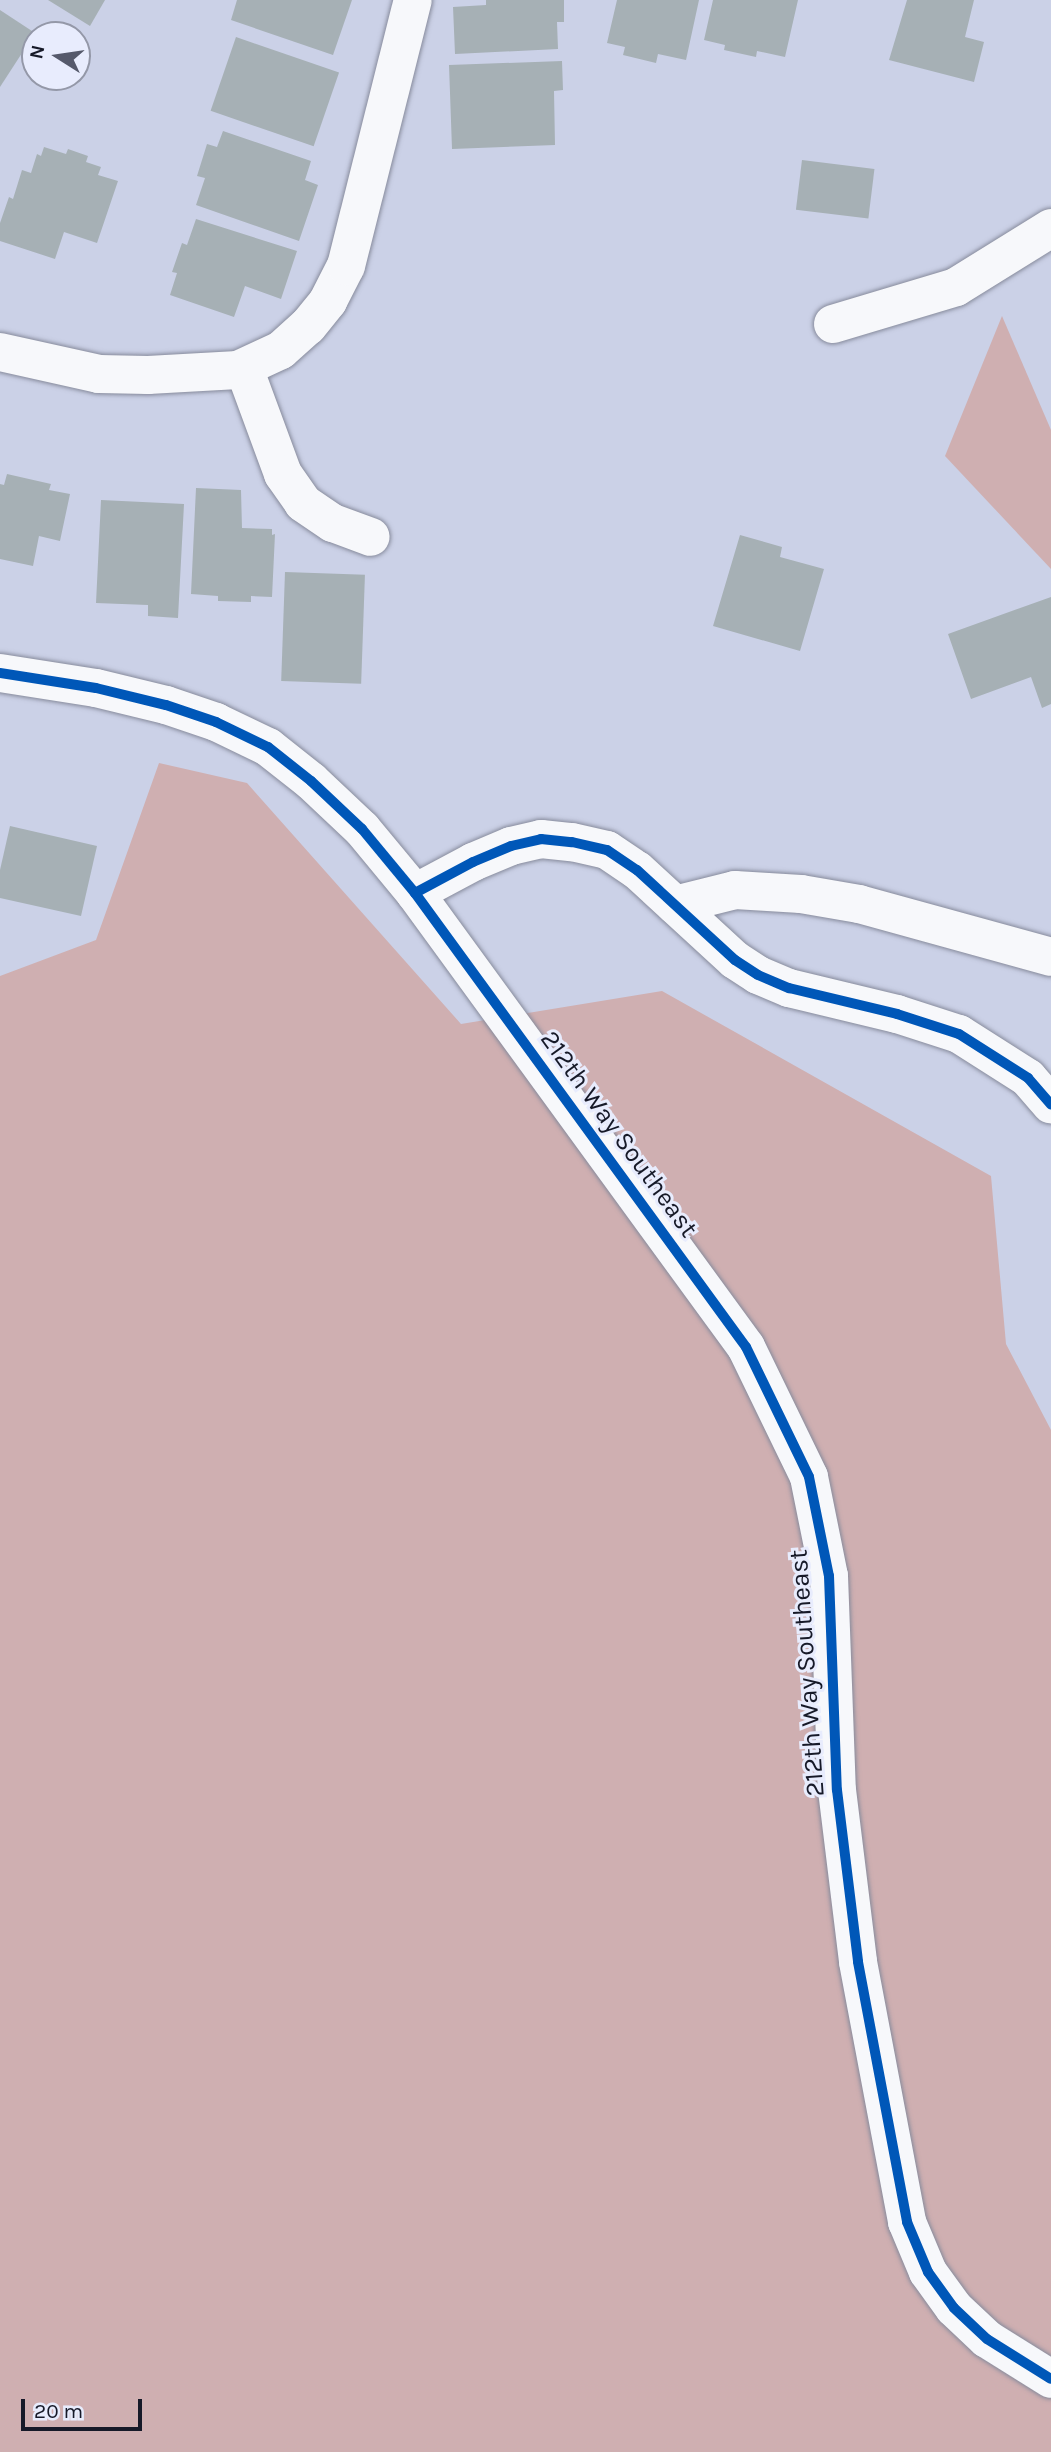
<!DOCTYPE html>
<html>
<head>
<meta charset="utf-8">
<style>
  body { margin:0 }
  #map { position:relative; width:1051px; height:2452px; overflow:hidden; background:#cbd1e7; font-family:Karla,sans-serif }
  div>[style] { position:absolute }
  .green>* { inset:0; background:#cfafb1 }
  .building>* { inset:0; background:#a6b0b5; transform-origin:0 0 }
  .roads { filter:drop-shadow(0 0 2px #878b9c) drop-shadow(0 0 2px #878b9c) }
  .minor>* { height:38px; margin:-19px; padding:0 19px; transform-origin:19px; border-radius:19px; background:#f7f8fb }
  .cycleway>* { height:10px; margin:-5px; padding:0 5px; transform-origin:5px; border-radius:5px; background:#0057b8 }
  span { translate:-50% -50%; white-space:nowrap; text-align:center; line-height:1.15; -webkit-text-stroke:6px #e8ecfd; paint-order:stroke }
  .street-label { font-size:26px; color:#161928 }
  .north { position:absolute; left:21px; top:21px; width:70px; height:70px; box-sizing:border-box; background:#e8ecfd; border:2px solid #9498a8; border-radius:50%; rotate:282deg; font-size:19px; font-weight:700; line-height:28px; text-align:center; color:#161928 }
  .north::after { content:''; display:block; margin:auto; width:24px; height:32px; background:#55596b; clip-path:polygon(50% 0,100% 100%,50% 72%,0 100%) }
  .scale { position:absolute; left:21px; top:2399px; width:121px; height:32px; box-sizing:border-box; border:4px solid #161928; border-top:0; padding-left:9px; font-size:21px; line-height:24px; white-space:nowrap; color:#161928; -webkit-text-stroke:5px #e8ecfd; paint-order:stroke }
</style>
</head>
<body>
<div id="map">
  <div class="green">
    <div style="clip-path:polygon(1002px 316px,1051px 430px,1051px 569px,945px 456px)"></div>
    <div style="clip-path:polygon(159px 763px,247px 783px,461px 1024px,662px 991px,991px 1176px,1006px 1344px,1051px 1430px,1051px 2452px,0 2452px,0 976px,96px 940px)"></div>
  </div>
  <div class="building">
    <div style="clip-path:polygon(48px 0,105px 0,90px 26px)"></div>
    <div style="clip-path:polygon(237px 0,352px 0,333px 55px,231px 20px)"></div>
    <div style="clip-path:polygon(486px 0,564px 0,564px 22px,557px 22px,558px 49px,455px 54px,453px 7px,486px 5px)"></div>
    <div style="clip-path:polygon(617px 0,699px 0,686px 60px,658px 54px,656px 63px,623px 55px,625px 47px,607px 43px)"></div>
    <div style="clip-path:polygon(713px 0,798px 0,785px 57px,757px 51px,756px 57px,724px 50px,725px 45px,704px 40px)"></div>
    <div style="clip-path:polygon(907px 0,974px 0,965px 37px,984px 42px,974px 82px,889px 60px)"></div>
    <div style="clip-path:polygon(0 10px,35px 33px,0 87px)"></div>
    <div style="left:236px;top:37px;width:109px;height:78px;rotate:19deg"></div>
    <div style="clip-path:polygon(562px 61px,563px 90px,554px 91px,555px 145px,452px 149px,449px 65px)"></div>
    <div style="clip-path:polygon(223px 131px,311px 161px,305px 180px,318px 185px,299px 241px,196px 205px,205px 178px,197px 176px,207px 144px,217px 147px)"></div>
    <div style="clip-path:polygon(44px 147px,66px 154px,68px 149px,88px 156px,86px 162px,101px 167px,98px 175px,118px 181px,97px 243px,64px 232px,55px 259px,0 241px,0 223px,9px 197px,13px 199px,22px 170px,31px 173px,37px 154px,41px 156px)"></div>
    <div style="left:802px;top:160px;width:73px;height:50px;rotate:7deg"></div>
    <div style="clip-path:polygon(196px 219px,297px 251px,281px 299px,245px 286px,234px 317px,170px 295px,177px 273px,172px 272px,182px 243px,187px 245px)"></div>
    <div style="clip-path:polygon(7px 474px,51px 484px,49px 490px,70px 494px,60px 541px,39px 536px,33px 566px,0 559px,0 484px,4px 485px)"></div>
    <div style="clip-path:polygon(196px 488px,241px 490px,242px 528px,272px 529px,272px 535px,275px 534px,272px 597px,251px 596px,251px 602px,218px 601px,218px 596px,191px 594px)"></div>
    <div style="clip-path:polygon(101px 500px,184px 504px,178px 618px,148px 616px,148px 605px,96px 603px)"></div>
    <div style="clip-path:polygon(740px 535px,782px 547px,780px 557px,824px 569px,800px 651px,713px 626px)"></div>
    <div style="left:285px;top:572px;width:80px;height:109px;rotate:2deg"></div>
    <div style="clip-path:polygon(1051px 597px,1051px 704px,1042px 708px,1031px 677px,971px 699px,948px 634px)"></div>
    <div style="clip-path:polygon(10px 826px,97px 846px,81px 916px,0 898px,0 870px)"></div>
  </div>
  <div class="roads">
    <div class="minor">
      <div style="left:833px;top:324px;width:128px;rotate:-16.7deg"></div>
      <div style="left:956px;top:287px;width:112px;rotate:-31.8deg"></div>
      <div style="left:0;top:352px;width:101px;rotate:12.5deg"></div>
      <div style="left:99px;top:374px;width:49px;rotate:1.2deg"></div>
      <div style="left:148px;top:375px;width:90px;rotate:-3.2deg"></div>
      <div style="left:238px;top:370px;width:47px;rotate:-24.9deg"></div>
      <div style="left:281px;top:350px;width:36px;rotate:-42deg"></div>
      <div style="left:308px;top:326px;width:32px;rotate:-51deg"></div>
      <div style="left:328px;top:301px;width:39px;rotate:-63deg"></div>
      <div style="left:346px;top:266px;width:274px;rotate:-75.9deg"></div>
      <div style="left:244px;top:368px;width:113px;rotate:69.8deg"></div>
      <div style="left:283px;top:474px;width:35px;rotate:55deg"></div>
      <div style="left:303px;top:503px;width:36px;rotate:34deg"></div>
      <div style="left:333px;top:523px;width:40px;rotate:20.2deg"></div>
      <div style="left:0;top:673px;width:97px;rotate:8.9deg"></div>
      <div style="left:96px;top:688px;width:72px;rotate:13.7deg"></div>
      <div style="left:166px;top:705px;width:53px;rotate:18.8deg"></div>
      <div style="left:216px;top:722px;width:58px;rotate:25.7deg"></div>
      <div style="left:268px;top:747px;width:55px;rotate:38.3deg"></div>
      <div style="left:311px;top:781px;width:70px;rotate:43.3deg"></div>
      <div style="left:362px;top:829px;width:83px;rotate:50.4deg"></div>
      <div style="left:415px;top:893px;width:562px;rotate:53.91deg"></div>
      <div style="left:746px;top:1347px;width:144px;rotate:64.1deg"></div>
      <div style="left:809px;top:1477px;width:101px;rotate:78.6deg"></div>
      <div style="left:829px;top:1576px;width:214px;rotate:87.9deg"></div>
      <div style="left:837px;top:1790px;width:173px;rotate:83deg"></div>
      <div style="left:858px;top:1962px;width:265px;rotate:79.3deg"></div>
      <div style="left:907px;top:2222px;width:54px;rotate:67.2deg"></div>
      <div style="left:928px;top:2272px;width:44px;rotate:54.2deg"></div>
      <div style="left:954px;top:2308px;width:45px;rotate:43.2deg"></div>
      <div style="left:987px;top:2339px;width:75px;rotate:32deg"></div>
      <div style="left:415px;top:893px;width:66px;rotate:-28.1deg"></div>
      <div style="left:473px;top:862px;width:41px;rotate:-22.8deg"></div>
      <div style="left:511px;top:846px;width:31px;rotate:-13deg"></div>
      <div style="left:541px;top:839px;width:31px;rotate:6deg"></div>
      <div style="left:572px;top:842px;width:36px;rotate:13deg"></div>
      <div style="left:607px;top:850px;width:36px;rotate:34deg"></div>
      <div style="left:637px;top:870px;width:133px;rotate:42.6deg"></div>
      <div style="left:735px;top:960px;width:27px;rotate:33deg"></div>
      <div style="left:758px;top:975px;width:34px;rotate:23deg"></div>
      <div style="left:789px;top:988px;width:111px;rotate:13.5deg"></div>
      <div style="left:897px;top:1014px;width:65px;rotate:17.9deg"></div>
      <div style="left:959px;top:1034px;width:82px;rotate:32.5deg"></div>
      <div style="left:1028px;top:1078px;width:35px;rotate:49deg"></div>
      <div style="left:675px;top:905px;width:62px;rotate:-14deg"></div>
      <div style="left:735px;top:890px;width:66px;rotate:3.5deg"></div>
      <div style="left:801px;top:894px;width:59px;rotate:9.8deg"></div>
      <div style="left:859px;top:904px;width:199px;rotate:15.4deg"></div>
    </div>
  </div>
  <div class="cycleway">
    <div style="left:0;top:673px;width:97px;rotate:8.9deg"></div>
    <div style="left:96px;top:688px;width:72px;rotate:13.7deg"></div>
    <div style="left:166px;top:705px;width:53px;rotate:18.8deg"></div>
    <div style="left:216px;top:722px;width:58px;rotate:25.7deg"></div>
    <div style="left:268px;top:747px;width:55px;rotate:38.3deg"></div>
    <div style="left:311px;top:781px;width:70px;rotate:43.3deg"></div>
    <div style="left:362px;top:829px;width:83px;rotate:50.4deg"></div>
    <div style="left:415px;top:893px;width:562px;rotate:53.91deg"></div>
    <div style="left:746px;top:1347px;width:144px;rotate:64.1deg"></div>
    <div style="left:809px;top:1477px;width:101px;rotate:78.6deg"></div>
    <div style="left:829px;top:1576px;width:214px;rotate:87.9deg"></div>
    <div style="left:837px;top:1790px;width:173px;rotate:83deg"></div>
    <div style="left:858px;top:1962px;width:265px;rotate:79.3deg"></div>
    <div style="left:907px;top:2222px;width:54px;rotate:67.2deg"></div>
    <div style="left:928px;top:2272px;width:44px;rotate:54.2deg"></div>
    <div style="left:954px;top:2308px;width:45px;rotate:43.2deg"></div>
    <div style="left:987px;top:2339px;width:75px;rotate:32deg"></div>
    <div style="left:415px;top:893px;width:66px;rotate:-28.1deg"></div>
    <div style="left:473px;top:862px;width:41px;rotate:-22.8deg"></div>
    <div style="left:511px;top:846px;width:31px;rotate:-13deg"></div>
    <div style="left:541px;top:839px;width:31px;rotate:6deg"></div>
    <div style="left:572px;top:842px;width:36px;rotate:13deg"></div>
    <div style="left:607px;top:850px;width:36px;rotate:34deg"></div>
    <div style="left:637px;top:870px;width:133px;rotate:42.6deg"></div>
    <div style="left:735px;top:960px;width:27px;rotate:33deg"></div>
    <div style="left:758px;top:975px;width:34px;rotate:23deg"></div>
    <div style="left:789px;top:988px;width:111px;rotate:13.5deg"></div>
    <div style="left:897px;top:1014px;width:65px;rotate:17.9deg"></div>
    <div style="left:959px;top:1034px;width:82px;rotate:32.5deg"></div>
    <div style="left:1028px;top:1078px;width:35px;rotate:49deg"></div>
  </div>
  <div class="street-label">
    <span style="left:619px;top:1134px;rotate:54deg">212th Way Southeast</span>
    <span style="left:807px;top:1673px;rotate:-94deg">212th Way Southeast</span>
  </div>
  <div class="north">N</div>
  <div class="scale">20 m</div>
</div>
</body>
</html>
